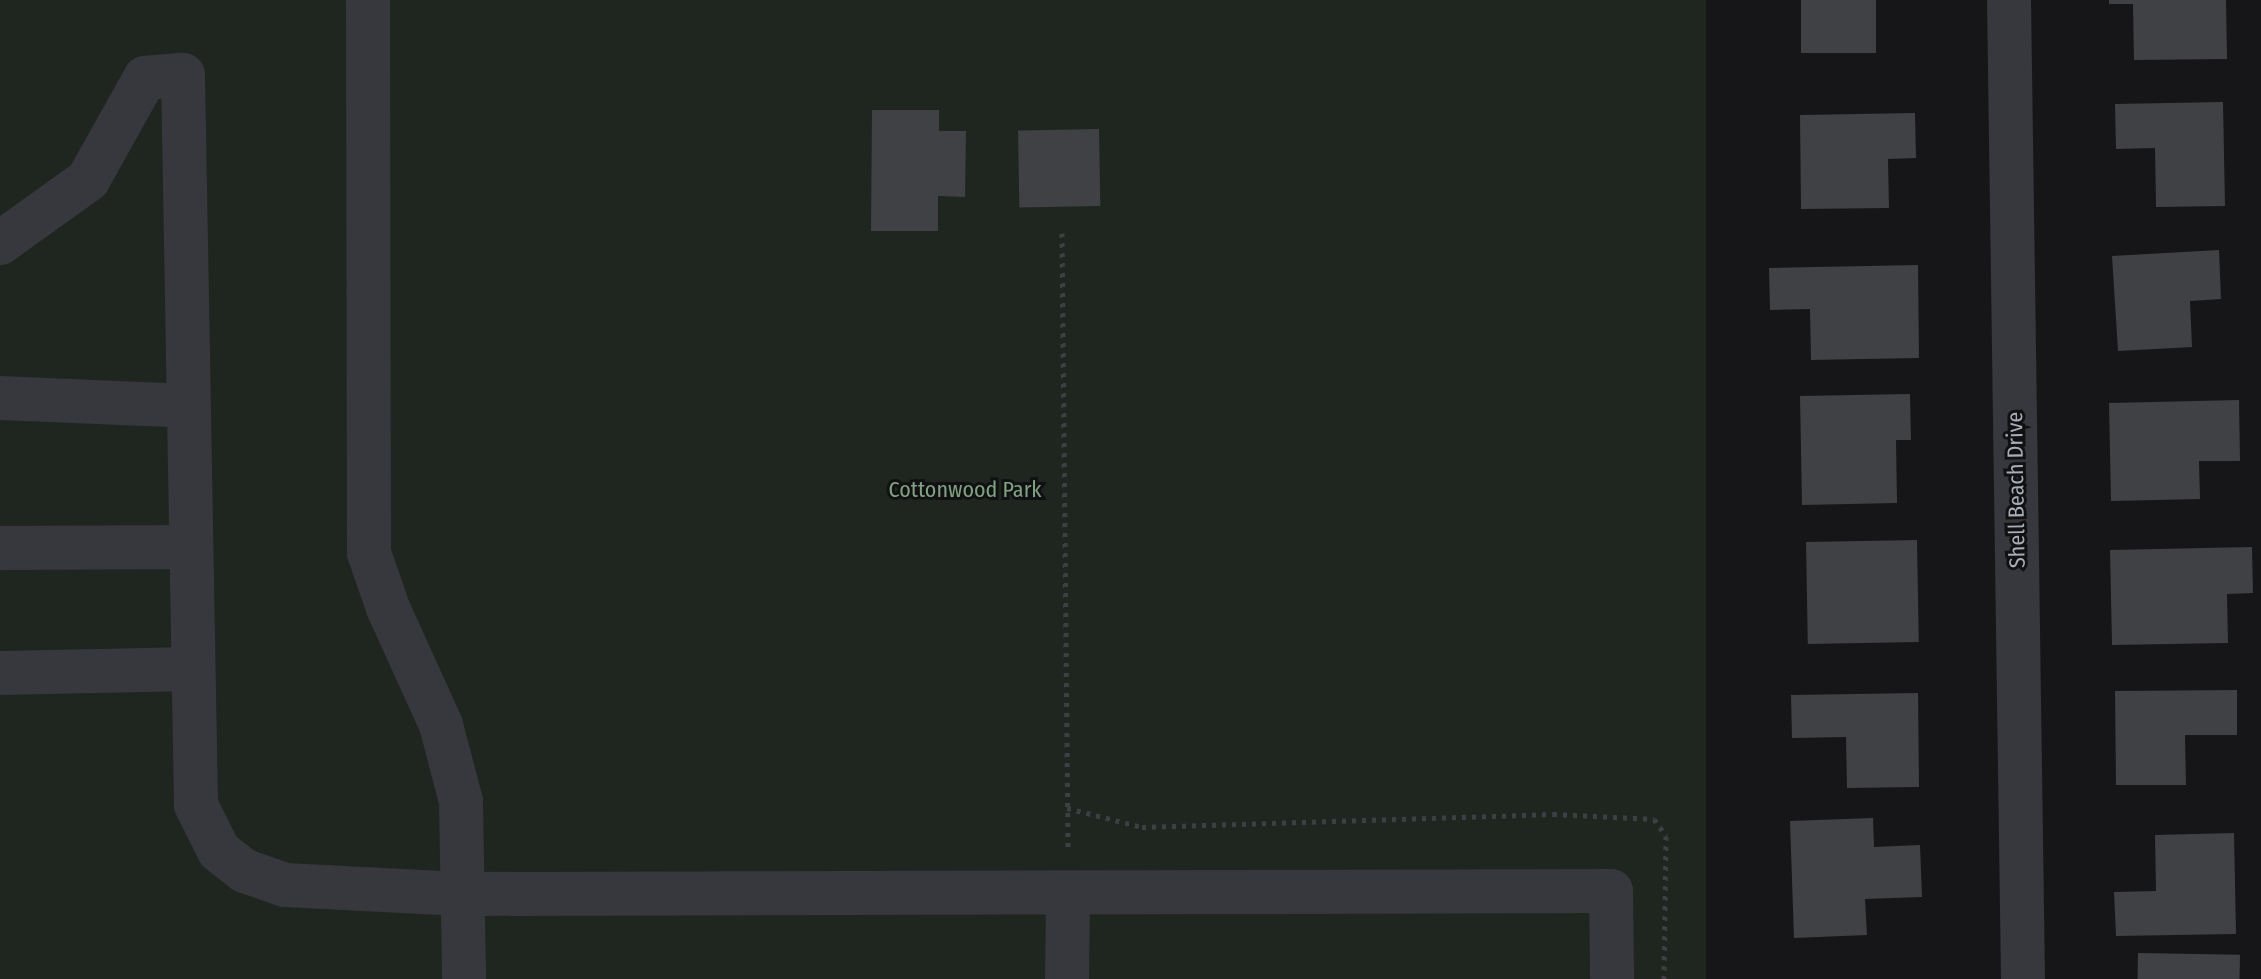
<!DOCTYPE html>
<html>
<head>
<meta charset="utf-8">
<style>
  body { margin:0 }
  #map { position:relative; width:2261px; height:979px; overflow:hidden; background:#161618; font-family:"Fira Sans Condensed",sans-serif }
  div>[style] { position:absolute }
  .green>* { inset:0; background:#1e261f; transform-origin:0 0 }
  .building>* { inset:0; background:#404145; transform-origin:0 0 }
  .path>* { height:5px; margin-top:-2.5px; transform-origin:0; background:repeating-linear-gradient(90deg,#3d3f44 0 4px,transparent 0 10px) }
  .minor>* { height:44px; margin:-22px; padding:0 22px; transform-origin:22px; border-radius:22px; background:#37383d }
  span { translate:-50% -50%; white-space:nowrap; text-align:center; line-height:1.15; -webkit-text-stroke:6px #111113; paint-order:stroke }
  .park-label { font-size:22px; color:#7fa381 }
  .street-label { font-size:22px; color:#a8adb8 }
</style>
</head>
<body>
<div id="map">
  <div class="green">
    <div style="left:0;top:0;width:1706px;height:979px"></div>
  </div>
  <div class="building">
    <div style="left:1801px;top:0;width:75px;height:53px"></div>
    <div style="clip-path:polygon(2109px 0,2226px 0,2227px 59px,2134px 60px,2133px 4px,2109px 4px)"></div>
    <div style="clip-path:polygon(2223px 102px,2225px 206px,2156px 207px,2155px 148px,2116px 149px,2115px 104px)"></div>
    <div style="clip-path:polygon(872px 110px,939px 110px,939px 131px,966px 131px,965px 197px,938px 196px,938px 231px,871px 231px)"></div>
    <div style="clip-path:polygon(1915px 113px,1916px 158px,1888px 159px,1889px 208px,1801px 209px,1800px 115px)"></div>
    <div style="left:1099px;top:129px;width:77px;height:81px;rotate:89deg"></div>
    <div style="clip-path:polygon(2219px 250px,2221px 299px,2190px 301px,2192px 347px,2118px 351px,2112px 256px)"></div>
    <div style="clip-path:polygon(1918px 265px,1919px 358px,1811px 360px,1810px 309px,1770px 310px,1769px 268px)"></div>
    <div style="clip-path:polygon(1910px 394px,1911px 440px,1896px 440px,1897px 503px,1802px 505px,1800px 396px)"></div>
    <div style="clip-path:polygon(2239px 400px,2240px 461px,2199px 461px,2200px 499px,2111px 501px,2109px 403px)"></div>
    <div style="left:1917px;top:540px;width:102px;height:111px;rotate:89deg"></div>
    <div style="clip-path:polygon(2252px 547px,2253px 593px,2227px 594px,2228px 643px,2112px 645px,2110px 550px)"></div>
    <div style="clip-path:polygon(2237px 690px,2237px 735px,2185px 735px,2186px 785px,2116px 785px,2115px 691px)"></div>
    <div style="clip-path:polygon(1918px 693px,1919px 787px,1847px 788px,1846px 737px,1792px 738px,1791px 695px)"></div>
    <div style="clip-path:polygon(1873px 818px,1874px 847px,1920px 845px,1922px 897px,1865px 899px,1867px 935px,1794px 938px,1790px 821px)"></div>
    <div style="clip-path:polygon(2234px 833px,2236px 934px,2116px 936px,2114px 892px,2156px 891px,2155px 835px)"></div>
    <div style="left:2138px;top:953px;width:102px;height:26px;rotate:1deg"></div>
  </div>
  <div class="path">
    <div style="left:1062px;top:233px;width:619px;rotate:89.44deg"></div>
    <div style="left:1067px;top:808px;width:77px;rotate:14.2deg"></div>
    <div style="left:1142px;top:827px;width:411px;rotate:-1.8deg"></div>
    <div style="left:1553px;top:814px;width:101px;rotate:2.8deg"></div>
    <div style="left:1654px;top:819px;width:21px;rotate:55deg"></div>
    <div style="left:1666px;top:836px;width:143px;rotate:90.8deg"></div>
  </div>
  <div class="minor">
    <div style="left:368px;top:0;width:553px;rotate:89.9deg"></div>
    <div style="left:369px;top:553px;width:58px;rotate:70.9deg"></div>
    <div style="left:388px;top:608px;width:128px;rotate:65.6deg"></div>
    <div style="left:441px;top:725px;width:79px;rotate:75.3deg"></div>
    <div style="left:461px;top:801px;width:178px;rotate:89deg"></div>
    <div style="left:2009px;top:0;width:979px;rotate:89.18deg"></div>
    <div style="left:0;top:243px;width:108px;rotate:-35.6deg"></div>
    <div style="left:88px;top:180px;width:117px;rotate:-60.8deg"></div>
    <div style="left:145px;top:78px;width:38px;rotate:-5deg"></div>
    <div style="left:183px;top:75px;width:730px;rotate:88.98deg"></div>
    <div style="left:196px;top:805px;width:51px;rotate:63.4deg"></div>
    <div style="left:219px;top:851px;width:33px;rotate:38deg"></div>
    <div style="left:245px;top:871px;width:42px;rotate:19.3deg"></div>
    <div style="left:285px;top:885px;width:177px;rotate:2.9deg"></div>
    <div style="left:462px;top:894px;width:1149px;rotate:-0.15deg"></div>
    <div style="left:1611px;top:891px;width:88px;rotate:89.3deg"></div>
    <div style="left:0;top:398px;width:188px;rotate:2.4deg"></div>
    <div style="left:0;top:548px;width:191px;rotate:-0.3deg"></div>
    <div style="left:0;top:673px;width:193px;rotate:-1.2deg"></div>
    <div style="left:1067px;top:979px;width:86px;rotate:-89.3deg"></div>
  </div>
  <div class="park-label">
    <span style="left:965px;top:490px">Cottonwood Park</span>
  </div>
  <div class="street-label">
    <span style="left:2016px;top:490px;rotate:-91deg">Shell Beach Drive</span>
  </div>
</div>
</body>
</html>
